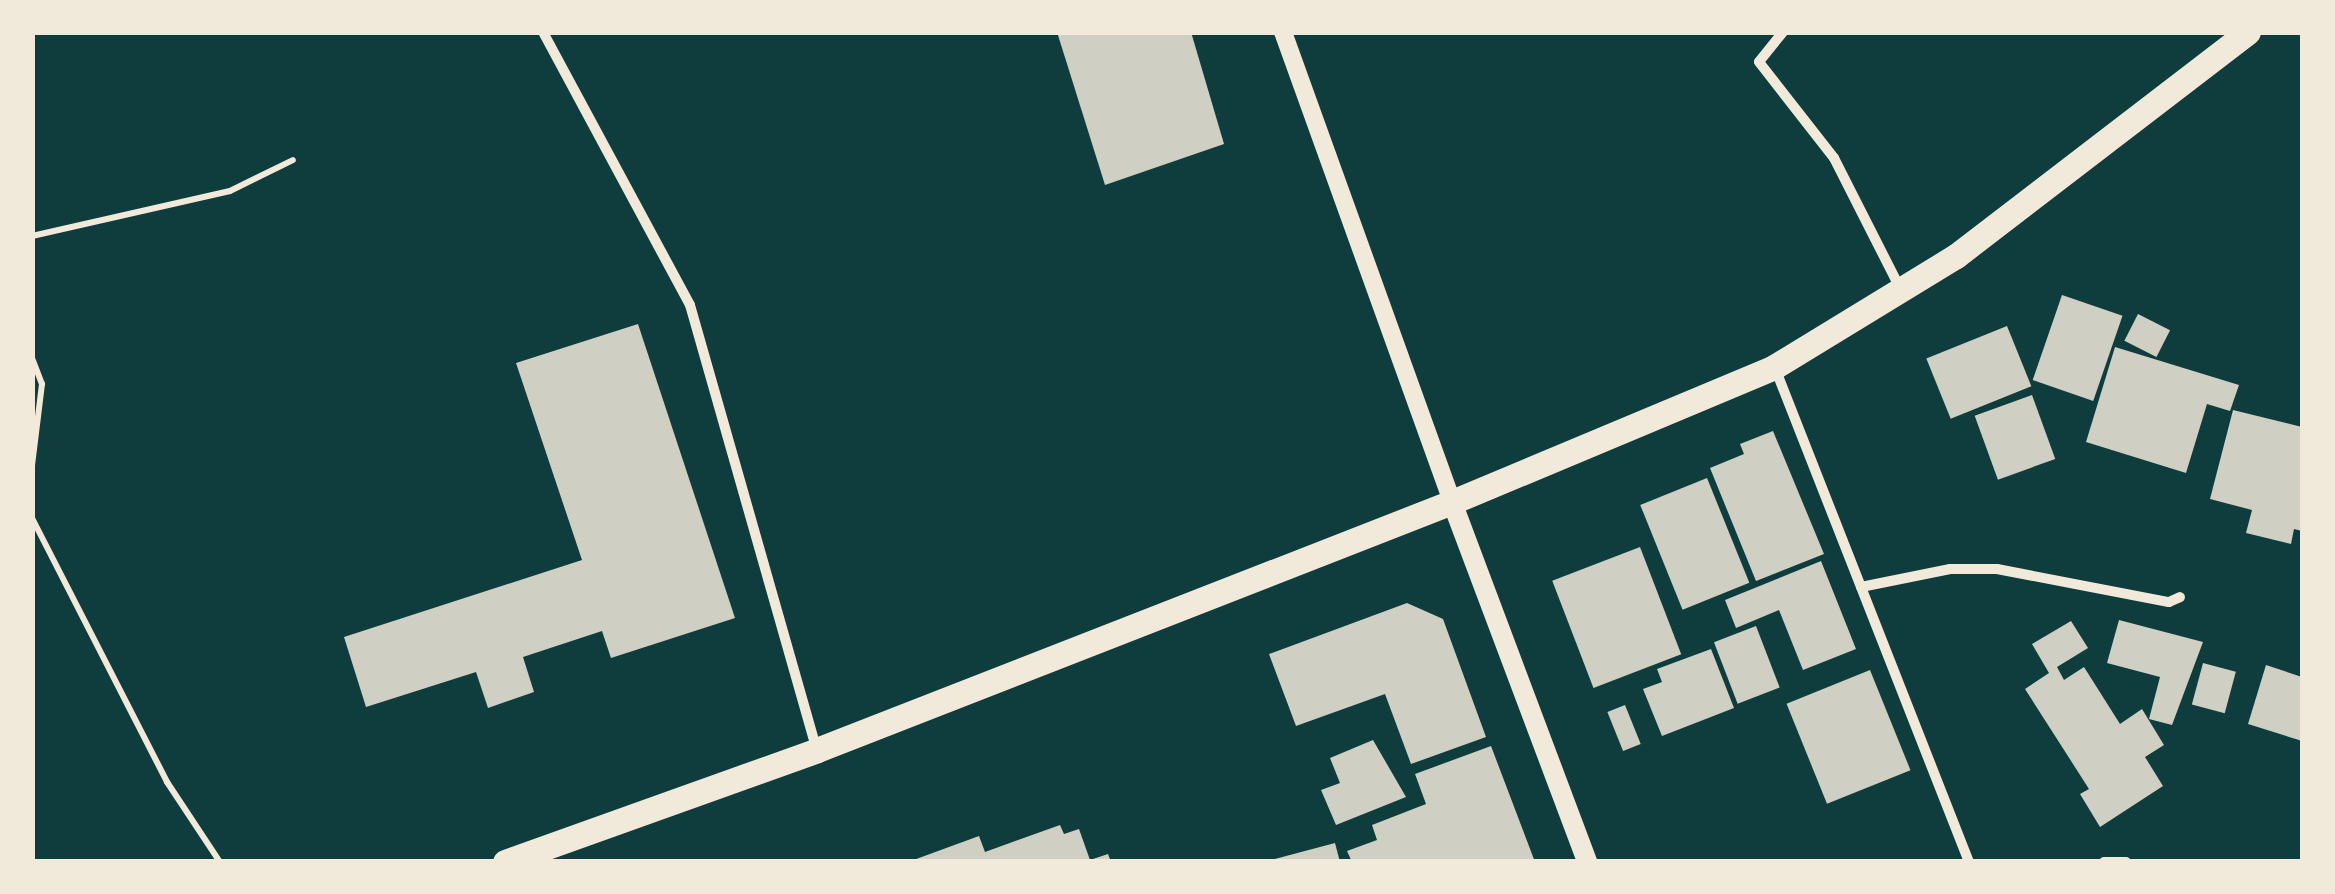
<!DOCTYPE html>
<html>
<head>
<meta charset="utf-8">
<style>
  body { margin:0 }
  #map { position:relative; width:2335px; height:894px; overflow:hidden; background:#0f3d3e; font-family:Montserrat,sans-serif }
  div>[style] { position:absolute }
  .building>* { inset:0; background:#cfcfc3; transform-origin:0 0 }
  .path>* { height:6px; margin:-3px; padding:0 3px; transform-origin:3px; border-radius:3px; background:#f1e9da }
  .minor>* { height:10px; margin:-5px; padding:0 5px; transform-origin:5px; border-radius:5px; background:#f1e9da }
  .tertiary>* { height:18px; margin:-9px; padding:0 9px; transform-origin:9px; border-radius:9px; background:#f1e9da }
  .secondary>* { height:20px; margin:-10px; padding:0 10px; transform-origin:10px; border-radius:10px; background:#f1e9da }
  .primary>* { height:25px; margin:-12.5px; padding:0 12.5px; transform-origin:12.5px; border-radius:12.5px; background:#f1e9da }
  span { translate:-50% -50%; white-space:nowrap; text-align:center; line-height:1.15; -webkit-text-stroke:8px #f1e9da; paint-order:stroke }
  .frame { position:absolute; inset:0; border:35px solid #f1e9da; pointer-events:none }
</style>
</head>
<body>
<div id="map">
  <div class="building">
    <div style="clip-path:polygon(1057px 32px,1191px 32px,1224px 144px,1105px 185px)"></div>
    <div style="left:2062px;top:295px;width:64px;height:90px;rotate:19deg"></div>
    <div style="left:2138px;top:314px;width:36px;height:30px;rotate:27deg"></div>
    <div style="clip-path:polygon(638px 324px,735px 618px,611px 658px,602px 631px,523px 657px,534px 692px,488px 708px,476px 672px,366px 707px,344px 637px,582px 560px,516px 363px)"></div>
    <div style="left:2007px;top:326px;width:65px;height:87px;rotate:68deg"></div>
    <div style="clip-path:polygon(2115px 347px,2239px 385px,2230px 411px,2207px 404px,2186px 473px,2086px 442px)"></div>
    <div style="left:2032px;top:395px;width:68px;height:61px;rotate:70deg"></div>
    <div style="clip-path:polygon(2233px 410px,2302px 427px,2302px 531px,2294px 529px,2291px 544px,2246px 533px,2252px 510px,2210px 499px)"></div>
    <div style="clip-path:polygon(1773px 431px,1824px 554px,1756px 581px,1710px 468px,1744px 454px,1740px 444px)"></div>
    <div style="left:1707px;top:478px;width:113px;height:72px;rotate:68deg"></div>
    <div style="left:1640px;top:547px;width:115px;height:94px;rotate:69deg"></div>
    <div style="clip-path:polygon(1821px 561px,1856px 649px,1803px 670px,1779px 610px,1736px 628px,1725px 600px)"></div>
    <div style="clip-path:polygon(1407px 603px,1443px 619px,1486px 737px,1411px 764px,1385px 694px,1296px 726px,1269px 654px)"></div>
    <div style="clip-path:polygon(2119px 620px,2203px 642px,2172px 725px,2149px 719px,2160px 677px,2107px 663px)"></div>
    <div style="clip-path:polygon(2071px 621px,2088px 648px,2057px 667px,2064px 680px,2084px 667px,2120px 724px,2142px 709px,2164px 745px,2145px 757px,2163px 786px,2100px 827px,2080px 794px,2089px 789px,2025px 689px,2049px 673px,2032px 644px)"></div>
    <div style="left:1756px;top:626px;width:66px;height:45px;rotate:69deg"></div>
    <div style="clip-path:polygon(1711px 649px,1734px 708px,1662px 736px,1643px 689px,1662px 682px,1657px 669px)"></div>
    <div style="left:2203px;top:663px;width:34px;height:43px;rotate:15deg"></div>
    <div style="clip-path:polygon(2266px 665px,2302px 677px,2302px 741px,2248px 724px)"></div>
    <div style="left:1870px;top:670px;width:108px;height:90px;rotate:68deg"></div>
    <div style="left:1625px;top:705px;width:42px;height:19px;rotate:68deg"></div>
    <div style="clip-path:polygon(1373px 740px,1406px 797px,1336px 825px,1321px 790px,1340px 783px,1330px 758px)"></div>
    <div style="clip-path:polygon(1491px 746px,1535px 862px,1352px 862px,1347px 851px,1377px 840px,1372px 825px,1426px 804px,1415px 774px)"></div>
    <div style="clip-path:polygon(1060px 825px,1064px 834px,1079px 829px,1090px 860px,1108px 854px,1111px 862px,908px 862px,979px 836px,985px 852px)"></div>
    <div style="clip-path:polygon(1335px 843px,1340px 862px,1272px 862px,1271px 860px)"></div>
  </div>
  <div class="path">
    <div style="left:32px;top:236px;width:203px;rotate:-12.8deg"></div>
    <div style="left:230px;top:191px;width:70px;rotate:-26.2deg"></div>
    <div style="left:32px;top:358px;width:28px;rotate:69deg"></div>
    <div style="left:42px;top:384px;width:83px;rotate:97deg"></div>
    <div style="left:32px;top:518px;width:297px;rotate:62.9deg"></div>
    <div style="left:167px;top:782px;width:96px;rotate:56.5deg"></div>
  </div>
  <div class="minor">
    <div style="left:543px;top:32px;width:310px;rotate:61.7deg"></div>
    <div style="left:690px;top:305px;width:460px;rotate:74.1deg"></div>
    <div style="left:1783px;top:32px;width:38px;rotate:129deg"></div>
    <div style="left:1759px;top:62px;width:122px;rotate:52deg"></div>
    <div style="left:1834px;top:158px;width:148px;rotate:63.1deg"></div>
    <div style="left:1775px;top:368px;width:531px;rotate:68.56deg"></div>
    <div style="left:1861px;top:587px;width:91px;rotate:-11.4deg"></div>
    <div style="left:1950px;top:569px;width:47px"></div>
    <div style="left:1997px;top:569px;width:175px;rotate:10.9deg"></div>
    <div style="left:2169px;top:602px;width:12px;rotate:-24deg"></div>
    <div style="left:2104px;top:862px;width:22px"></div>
  </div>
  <div class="tertiary">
    <div style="left:1283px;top:32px;width:499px;rotate:70.2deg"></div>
  </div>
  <div class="secondary">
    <div style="left:1452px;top:502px;width:384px;rotate:69.4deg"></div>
  </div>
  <div class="primary">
    <div style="left:505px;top:862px;width:331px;rotate:-19.7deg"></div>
    <div style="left:817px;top:750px;width:682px;rotate:-21.33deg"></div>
    <div style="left:1452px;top:502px;width:349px;rotate:-22.7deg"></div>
    <div style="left:1774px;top:367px;width:213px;rotate:-31.4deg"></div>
    <div style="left:1956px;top:256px;width:368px;rotate:-37.5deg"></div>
  </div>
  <div class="frame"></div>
</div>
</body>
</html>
